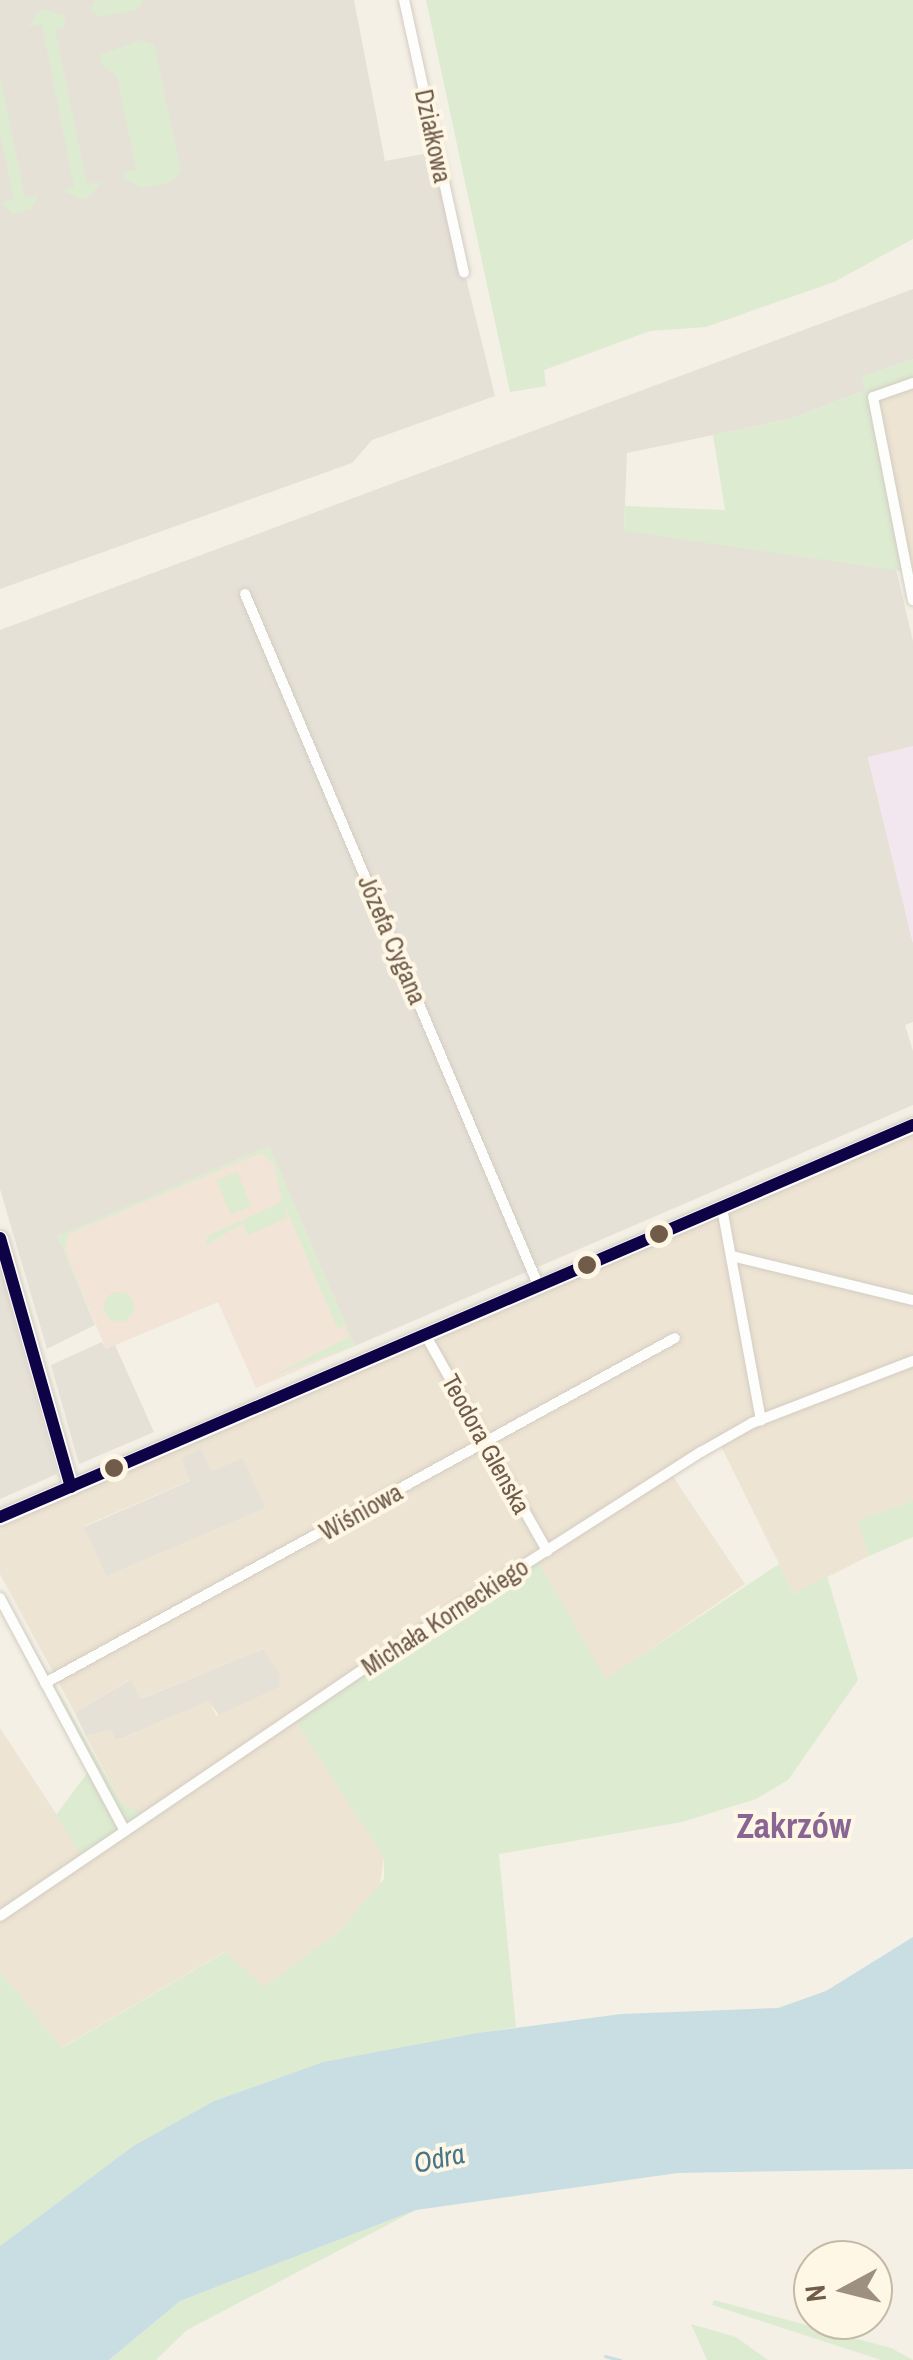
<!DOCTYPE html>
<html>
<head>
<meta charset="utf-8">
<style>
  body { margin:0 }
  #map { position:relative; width:913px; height:2360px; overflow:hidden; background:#f4f0e6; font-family:"Archivo Narrow",sans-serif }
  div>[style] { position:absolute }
  .residential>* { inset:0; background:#ede4d3 }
  .commercial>* { inset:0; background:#f2e4d7 }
  .industrial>* { inset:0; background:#e6e1d7 }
  .education>* { inset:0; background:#f2e6ef }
  .green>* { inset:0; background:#ddebd1; transform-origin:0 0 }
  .round { border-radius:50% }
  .water>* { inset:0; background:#c9dee3 }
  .stream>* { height:2.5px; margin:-1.25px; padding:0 1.25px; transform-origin:1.25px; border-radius:1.25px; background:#c9dee3 }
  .roads { filter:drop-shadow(0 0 2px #d3ccc2) drop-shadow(0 0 2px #d3ccc2) }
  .street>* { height:10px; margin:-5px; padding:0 5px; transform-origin:5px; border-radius:5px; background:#fdfdfb }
  .secondary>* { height:15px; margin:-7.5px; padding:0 7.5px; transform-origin:7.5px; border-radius:7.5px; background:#fdfdfb }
  .bus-1>* { height:12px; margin:-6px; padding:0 6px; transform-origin:6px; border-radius:6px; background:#0e0347 }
  .dots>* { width:28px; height:28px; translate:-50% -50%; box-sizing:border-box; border:5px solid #fef7e6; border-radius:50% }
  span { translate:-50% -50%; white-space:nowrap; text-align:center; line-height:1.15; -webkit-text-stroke:8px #fef7e6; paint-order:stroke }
  .street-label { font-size:25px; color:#705c49 }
  .water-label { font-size:28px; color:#487689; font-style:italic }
  .district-label { font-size:35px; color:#896593; font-weight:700 }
  .north { position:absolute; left:793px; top:2240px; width:100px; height:100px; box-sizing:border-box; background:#fef7e6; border:2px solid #c5b9a7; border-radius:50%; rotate:263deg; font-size:28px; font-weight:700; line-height:40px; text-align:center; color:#705c49 }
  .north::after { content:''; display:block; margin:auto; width:35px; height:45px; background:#9e9080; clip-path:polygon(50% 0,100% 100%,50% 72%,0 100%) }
</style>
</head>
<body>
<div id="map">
  <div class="residential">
    <div style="clip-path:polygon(913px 381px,913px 600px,873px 397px)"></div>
    <div style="clip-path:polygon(evenodd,913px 1125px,913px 1501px,859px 1520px,869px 1556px,794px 1594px,719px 1442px,670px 1472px,745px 1584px,606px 1680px,535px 1558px,294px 1718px,384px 1857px,380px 1884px,338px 1932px,264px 1988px,224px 1952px,61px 2048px,0 1971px,0 1728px,85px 1858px,122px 1804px,86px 1736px,111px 1730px,117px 1741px,209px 1700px,216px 1716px,278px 1686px,263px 1649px,140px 1699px,129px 1680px,75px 1713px,0 1574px,0 1527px,913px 1125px,181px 1458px,264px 1507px,106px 1575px,84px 1526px,191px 1480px,181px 1458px)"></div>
  </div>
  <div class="commercial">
    <div style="clip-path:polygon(269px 1146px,355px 1346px,256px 1388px,218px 1302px,106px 1349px,58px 1236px)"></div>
  </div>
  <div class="industrial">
    <div style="clip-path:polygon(0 0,354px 0,385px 161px,435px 152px,495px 396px,372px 440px,352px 463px,0 589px)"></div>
    <div style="clip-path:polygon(913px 289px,913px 359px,862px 377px,866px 390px,790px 419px,627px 453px,624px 530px,896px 569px,913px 641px,913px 746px,868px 758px,913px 943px,913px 1022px,905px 1025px,913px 1051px,913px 1105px,355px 1346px,269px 1146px,58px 1236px,95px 1325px,47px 1349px,0 1189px,0 630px)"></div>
    <div style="clip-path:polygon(0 1269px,57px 1474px,0 1499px)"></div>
    <div style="clip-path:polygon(102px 1342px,106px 1349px,115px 1345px,154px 1432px,79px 1464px,51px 1365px)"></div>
    <div style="clip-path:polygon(201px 1449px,211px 1471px,243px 1458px,265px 1508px,106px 1576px,84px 1527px,190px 1481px,181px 1458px)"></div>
    <div style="clip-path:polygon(263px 1649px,280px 1675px,279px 1687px,219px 1715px,208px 1701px,116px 1741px,111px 1730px,86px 1736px,75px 1713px,130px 1680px,141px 1699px)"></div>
  </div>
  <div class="education">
    <div style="clip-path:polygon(913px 746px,913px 943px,868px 757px)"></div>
  </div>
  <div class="green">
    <div style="clip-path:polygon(95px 0,142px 0,143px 2px,137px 10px,98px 17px,91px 9px)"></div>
    <div style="clip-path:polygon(426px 0,913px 0,913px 239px,834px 282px,706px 327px,650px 331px,544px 370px,546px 386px,510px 392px)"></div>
    <div style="clip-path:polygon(41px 9px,66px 16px,63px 28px,55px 29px,87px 184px,102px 182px,86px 200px,62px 191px,74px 187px,42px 24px,28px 26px)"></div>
    <div style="clip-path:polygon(141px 40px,154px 45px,181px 171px,171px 182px,142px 188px,125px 179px,123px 173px,136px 169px,117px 76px,102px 65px,100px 55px)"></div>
    <div style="clip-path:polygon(0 76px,25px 197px,39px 195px,31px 209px,12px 214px,1px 202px,14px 199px,0 133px)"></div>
    <div style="clip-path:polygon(913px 359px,913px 381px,873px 398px,908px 572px,624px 531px,625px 506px,725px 510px,713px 435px,790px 419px,866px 390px,861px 377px)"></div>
    <div style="clip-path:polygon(269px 1146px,355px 1346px,272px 1376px,349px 1337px,344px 1325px,338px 1329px,335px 1323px,285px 1206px,287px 1218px,248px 1235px,243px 1223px,205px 1246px,208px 1236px,282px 1202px,274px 1164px,261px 1153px,68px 1234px,65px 1250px,96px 1328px,57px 1236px)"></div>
    <div style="left:237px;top:1172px;width:37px;height:22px;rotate:68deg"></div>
    <div class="round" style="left:104px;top:1292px;width:30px;height:30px"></div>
    <div style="clip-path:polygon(913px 1501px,913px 1537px,869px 1556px,858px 1520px)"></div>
    <div style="clip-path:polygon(536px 1558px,606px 1679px,779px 1564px,794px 1594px,827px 1576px,858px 1680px,788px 1780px,756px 1799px,682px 1822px,499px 1854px,516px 2027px,323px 2062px,214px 2101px,133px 2146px,0 2246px,0 1971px,62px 2048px,225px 1952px,264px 1987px,338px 1932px,384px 1879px,384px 1858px,293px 1717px)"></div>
    <div style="clip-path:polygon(0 1588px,122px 1804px,149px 1815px,84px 1859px,56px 1815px,91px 1768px)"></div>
    <div style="clip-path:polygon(416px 2210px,187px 2330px,156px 2360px,109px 2360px,180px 2301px)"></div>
    <div style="clip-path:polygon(714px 2300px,891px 2348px,913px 2360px,881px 2360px,712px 2305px)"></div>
    <div style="clip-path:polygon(691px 2324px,736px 2337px,768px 2360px,707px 2360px)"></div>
  </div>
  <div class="water">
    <div style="clip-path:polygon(913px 1937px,913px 2169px,678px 2173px,416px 2210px,180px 2301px,109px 2360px,0 2360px,0 2246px,133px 2146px,214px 2101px,323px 2062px,478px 2033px,621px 2014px,778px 2008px,826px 1991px)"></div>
  </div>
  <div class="stream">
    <div style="left:605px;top:2356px;width:16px;rotate:15deg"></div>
  </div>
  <div class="roads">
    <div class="street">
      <div style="left:404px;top:0;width:279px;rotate:77.6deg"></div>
      <div style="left:913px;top:383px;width:42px;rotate:160.7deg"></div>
      <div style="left:873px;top:397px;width:207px;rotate:78.9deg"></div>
      <div style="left:245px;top:594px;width:753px;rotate:67.01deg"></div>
      <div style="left:722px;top:1208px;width:216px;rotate:79.6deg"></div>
      <div style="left:732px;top:1256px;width:186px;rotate:13.7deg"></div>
      <div style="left:426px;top:1336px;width:247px;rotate:60.6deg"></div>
      <div style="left:0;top:1598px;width:264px;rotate:61.8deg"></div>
      <div style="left:45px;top:1683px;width:718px;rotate:-28.71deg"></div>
      <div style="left:0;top:1916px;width:490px;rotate:-34.2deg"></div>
      <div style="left:405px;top:1641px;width:351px;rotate:-32.6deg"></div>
      <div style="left:701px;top:1452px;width:59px;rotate:-29.6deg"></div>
      <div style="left:752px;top:1423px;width:173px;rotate:-21.1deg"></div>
    </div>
    <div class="secondary">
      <div style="left:0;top:1238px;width:259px;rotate:74.1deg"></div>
      <div style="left:0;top:1517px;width:994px;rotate:-23.24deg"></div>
    </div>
  </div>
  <div class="bus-1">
    <div style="left:0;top:1238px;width:259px;rotate:74.1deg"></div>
    <div style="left:0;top:1517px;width:994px;rotate:-23.24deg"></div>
  </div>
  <div class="dots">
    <div style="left:659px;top:1234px;background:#705c49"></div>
    <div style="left:587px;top:1265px;background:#705c49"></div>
    <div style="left:114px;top:1468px;background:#705c49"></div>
  </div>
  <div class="street-label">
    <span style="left:433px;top:136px;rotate:78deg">Działkowa</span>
    <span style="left:392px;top:940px;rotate:67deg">Józefa Cygana</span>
    <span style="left:486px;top:1444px;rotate:61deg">Teodora Glenska</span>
    <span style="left:361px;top:1512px;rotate:-29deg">Wiśniowa</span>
    <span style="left:445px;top:1617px;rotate:-33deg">Michała Korneckiego</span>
  </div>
  <div class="water-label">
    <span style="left:439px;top:2158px;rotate:-12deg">Odra</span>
  </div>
  <div class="district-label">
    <span style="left:794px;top:1826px">Zakrzów</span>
  </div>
  <div class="north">N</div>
</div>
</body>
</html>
